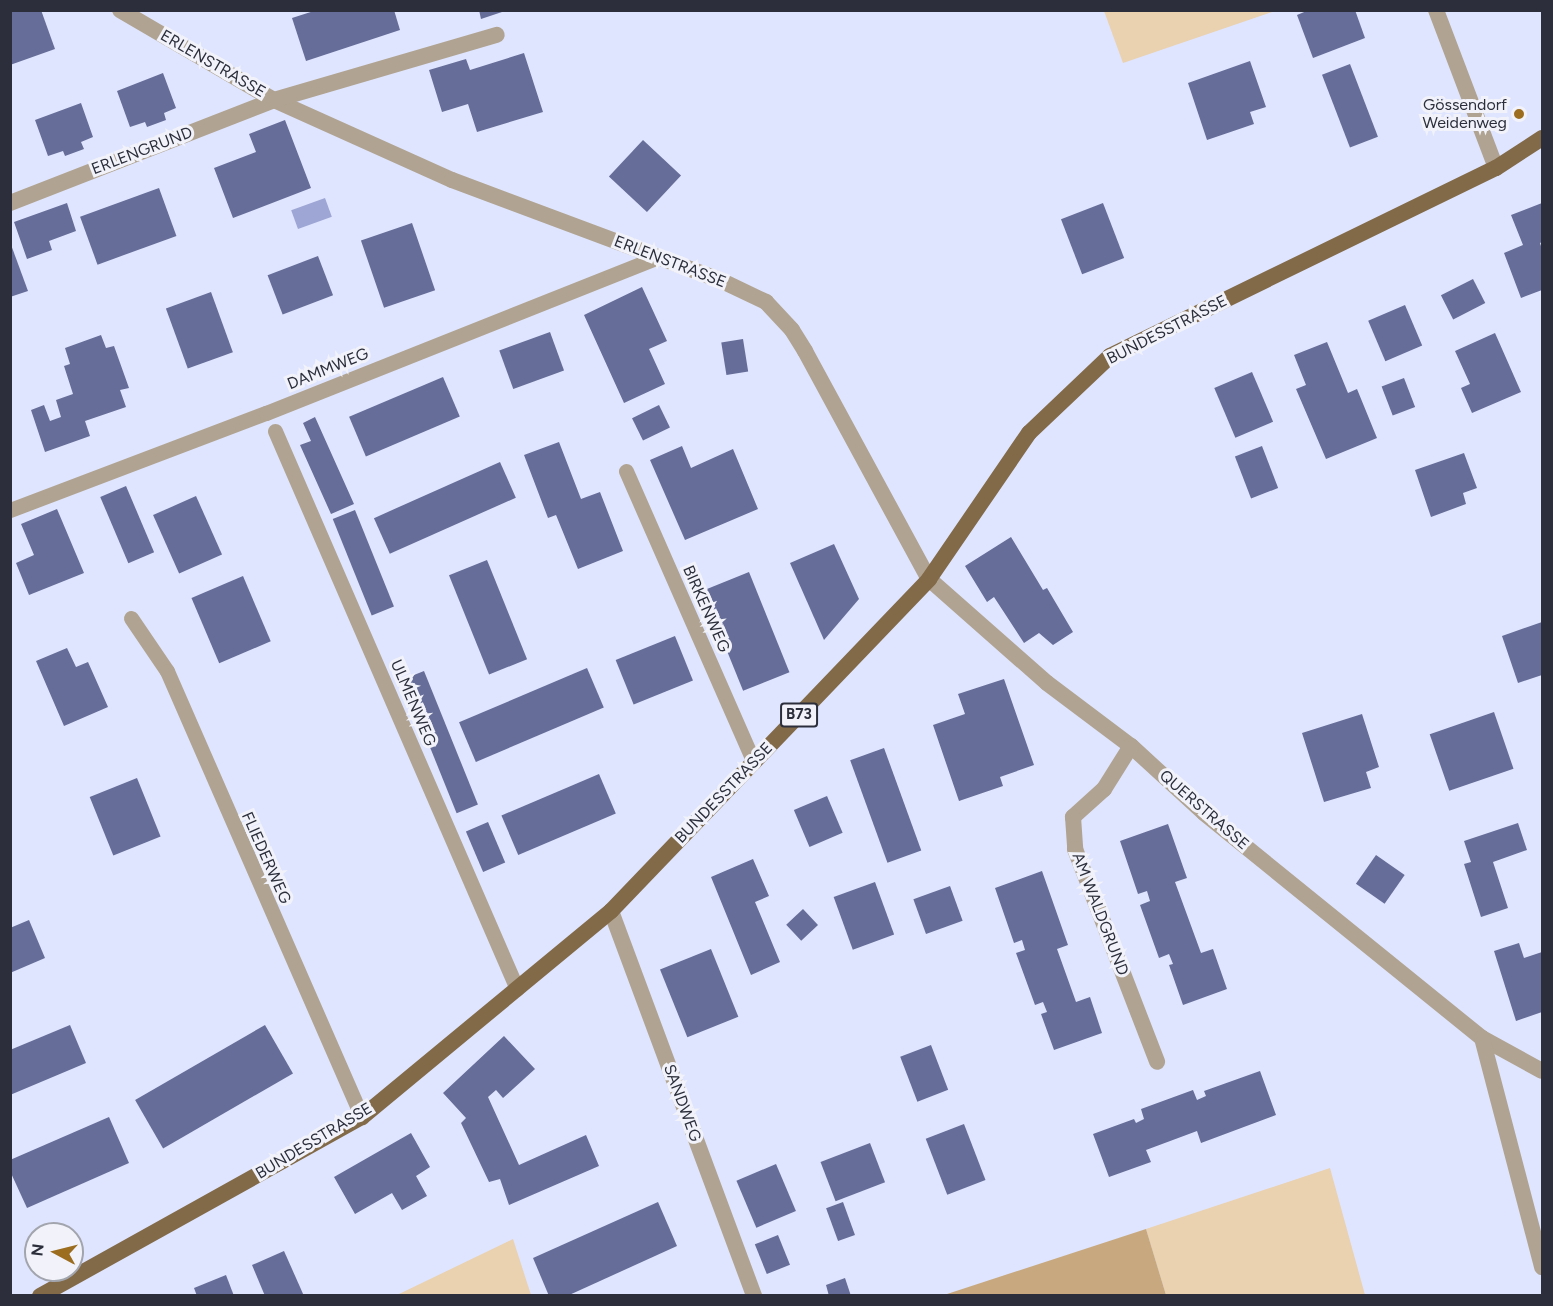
<!DOCTYPE html>
<html>
<head>
<meta charset="utf-8">
<style>
  body { margin:0 }
  #map { position:relative; width:1553px; height:1306px; overflow:hidden; background:#dfe5fe; font-family:Figtree,sans-serif }
  div>[style] { position:absolute }
  .green>* { inset:0; background:#ead1af }
  .forest>* { inset:0; background:#c8a97f }
  .water>* { inset:0; background:#9da6d4; transform-origin:0 0 }
  .building>* { inset:0; background:#656d98; transform-origin:0 0 }
  .service>* { height:15px; margin:-7.5px; padding:0 7.5px; transform-origin:7.5px; border-radius:7.5px; background:#b0a391 }
  .minor>* { height:16px; margin:-8px; padding:0 8px; transform-origin:8px; border-radius:8px; background:#b0a391 }
  .primary>* { height:16px; margin:-8px; padding:0 8px; transform-origin:8px; border-radius:8px; background:#826a49 }
  .dots>* { width:16px; height:16px; translate:-50% -50%; box-sizing:border-box; border:3px solid #f2f3fa; border-radius:50% }
  span { translate:-50% -50%; white-space:nowrap; text-align:center; line-height:1.15; -webkit-text-stroke:6px #f2f3fa; paint-order:stroke }
  .shield-label span { padding:2px 4px; background:#f2f3fa; border:2px solid; border-radius:4px; -webkit-text-stroke-width:0 }
  .shield-label { font-size:15px; color:#2c2f3b; font-weight:700 }
  .street-label { font-size:16px; color:#2c2f3b }
  .poi-label { font-size:16px; color:#2c2f3b }
  .right { translate:-100% -50%; text-align:right }
  .frame { position:absolute; inset:0; border:12px solid #2c2f3b; pointer-events:none }
  .north { position:absolute; left:24px; top:1222px; width:60px; height:60px; box-sizing:border-box; background:#f2f3fa; border:2px solid #a3a5ae; border-radius:50%; rotate:277deg; font-size:16px; font-weight:700; line-height:24px; text-align:center; color:#2c2f3b }
  .north::after { content:''; display:block; margin:auto; width:21px; height:27px; background:#9c6d1f; clip-path:polygon(50% 0,100% 100%,50% 72%,0 100%) }
</style>
</head>
<body>
<div id="map">
  <div class="green">
    <div style="clip-path:polygon(1275px 11px,1123px 63px,1104px 11px,1104px 10px)"></div>
    <div style="clip-path:polygon(1330px 1168px,1365px 1295px,1166px 1295px,1146px 1229px)"></div>
    <div style="clip-path:polygon(513px 1239px,531px 1295px,397px 1295px)"></div>
  </div>
  <div class="forest">
    <div style="clip-path:polygon(1146px 1229px,1166px 1295px,944px 1295px)"></div>
  </div>
  <div class="water">
    <div style="left:325px;top:198px;width:20px;height:36px;rotate:70deg"></div>
  </div>
  <div class="building">
    <div style="clip-path:polygon(16px 10px,41px 10px,55px 49px,10px 65px,10px 13px)"></div>
    <div style="clip-path:polygon(317px 10px,394px 10px,400px 30px,306px 61px,292px 18px)"></div>
    <div style="clip-path:polygon(479px 10px,505px 10px,505px 11px,481px 19px)"></div>
    <div style="clip-path:polygon(1309px 10px,1355px 10px,1365px 38px,1313px 58px,1297px 15px)"></div>
    <div style="clip-path:polygon(524px 53px,543px 112px,477px 132px,468px 104px,442px 112px,429px 70px,466px 59px,470px 70px)"></div>
    <div style="clip-path:polygon(1250px 61px,1266px 107px,1250px 112px,1254px 124px,1207px 140px,1188px 83px)"></div>
    <div style="left:1350px;top:64px;width:78px;height:30px;rotate:69deg"></div>
    <div style="clip-path:polygon(163px 73px,176px 108px,164px 113px,166px 120px,147px 127px,145px 122px,130px 127px,117px 91px)"></div>
    <div style="clip-path:polygon(81px 103px,93px 137px,81px 142px,84px 149px,65px 156px,63px 151px,48px 156px,35px 120px)"></div>
    <div style="clip-path:polygon(285px 120px,311px 188px,233px 218px,214px 168px,256px 152px,249px 134px)"></div>
    <div style="left:643px;top:140px;width:52px;height:50px;rotate:43deg"></div>
    <div style="left:159px;top:188px;width:51px;height:84px;rotate:70deg"></div>
    <div style="clip-path:polygon(67px 203px,76px 231px,49px 241px,52px 250px,27px 259px,14px 222px)"></div>
    <div style="left:1103px;top:203px;width:59px;height:45px;rotate:69deg"></div>
    <div style="clip-path:polygon(1542px 203px,1542px 242px,1540px 243px,1542px 249px,1542px 290px,1521px 298px,1504px 253px,1523px 245px,1511px 215px)"></div>
    <div style="left:412px;top:223px;width:71px;height:54px;rotate:71deg"></div>
    <div style="clip-path:polygon(10px 242px,28px 291px,10px 297px)"></div>
    <div style="left:318px;top:256px;width:42px;height:54px;rotate:69deg"></div>
    <div style="left:1473px;top:279px;width:27px;height:36px;rotate:63deg"></div>
    <div style="clip-path:polygon(642px 287px,667px 341px,649px 349px,665px 384px,624px 403px,584px 315px)"></div>
    <div style="left:211px;top:292px;width:64px;height:48px;rotate:70deg"></div>
    <div style="left:1405px;top:305px;width:44px;height:40px;rotate:67deg"></div>
    <div style="left:550px;top:332px;width:41px;height:54px;rotate:70deg"></div>
    <div style="clip-path:polygon(1495px 333px,1521px 392px,1472px 413px,1461px 388px,1470px 384px,1455px 351px)"></div>
    <div style="clip-path:polygon(101px 335px,106px 348px,114px 346px,129px 388px,120px 390px,126px 407px,85px 421px,90px 436px,45px 452px,31px 410px,44px 405px,50px 421px,61px 417px,56px 400px,73px 394px,64px 366px,70px 364px,65px 348px)"></div>
    <div style="left:743px;top:339px;width:33px;height:22px;rotate:81deg"></div>
    <div style="clip-path:polygon(1327px 342px,1348px 393px,1357px 389px,1377px 438px,1326px 459px,1296px 389px,1306px 385px,1294px 355px)"></div>
    <div style="left:1252px;top:372px;width:54px;height:41px;rotate:67deg"></div>
    <div style="left:443px;top:377px;width:43px;height:102px;rotate:67deg"></div>
    <div style="left:1404px;top:378px;width:31px;height:24px;rotate:69deg"></div>
    <div style="left:659px;top:405px;width:25px;height:30px;rotate:64deg"></div>
    <div style="clip-path:polygon(315px 417px,354px 504px,331px 514px,300px 445px,311px 441px,303px 423px)"></div>
    <div style="clip-path:polygon(559px 442px,581px 499px,600px 492px,623px 551px,578px 569px,556px 515px,548px 518px,524px 455px)"></div>
    <div style="clip-path:polygon(682px 446px,691px 468px,733px 449px,758px 509px,685px 540px,650px 460px)"></div>
    <div style="left:1262px;top:446px;width:45px;height:29px;rotate:69deg"></div>
    <div style="clip-path:polygon(1464px 453px,1477px 488px,1463px 493px,1466px 504px,1431px 517px,1415px 470px)"></div>
    <div style="left:500px;top:462px;width:39px;height:138px;rotate:66deg"></div>
    <div style="left:126px;top:486px;width:72px;height:28px;rotate:67deg"></div>
    <div style="left:196px;top:496px;width:64px;height:47px;rotate:66deg"></div>
    <div style="clip-path:polygon(57px 509px,84px 573px,29px 595px,16px 563px,34px 555px,21px 524px)"></div>
    <div style="left:355px;top:510px;width:104px;height:24px;rotate:68deg"></div>
    <div style="clip-path:polygon(1011px 537px,1043px 590px,1047px 588px,1073px 632px,1053px 645px,1039px 633px,1024px 643px,994px 597px,987px 602px,965px 566px)"></div>
    <div style="clip-path:polygon(834px 544px,859px 599px,824px 640px,790px 563px)"></div>
    <div style="left:487px;top:560px;width:107px;height:41px;rotate:68deg"></div>
    <div style="left:749px;top:572px;width:108px;height:50px;rotate:68deg"></div>
    <div style="left:243px;top:576px;width:71px;height:56px;rotate:67deg"></div>
    <div style="clip-path:polygon(1542px 622px,1542px 675px,1518px 683px,1502px 636px)"></div>
    <div style="left:675px;top:636px;width:48px;height:64px;rotate:68deg"></div>
    <div style="clip-path:polygon(67px 648px,76px 667px,88px 662px,108px 707px,64px 726px,36px 661px)"></div>
    <div style="left:587px;top:668px;width:43px;height:139px;rotate:67deg"></div>
    <div style="left:424px;top:671px;width:144px;height:23px;rotate:68deg"></div>
    <div style="clip-path:polygon(1004px 679px,1034px 765px,1000px 777px,1003px 786px,959px 801px,933px 725px,965px 714px,958px 694px)"></div>
    <div style="left:1494px;top:712px;width:60px;height:68px;rotate:71deg"></div>
    <div style="clip-path:polygon(1362px 714px,1379px 767px,1366px 772px,1371px 788px,1324px 802px,1302px 733px)"></div>
    <div style="left:884px;top:748px;width:109px;height:36px;rotate:70deg"></div>
    <div style="left:599px;top:774px;width:43px;height:106px;rotate:67deg"></div>
    <div style="left:137px;top:778px;width:63px;height:51px;rotate:68deg"></div>
    <div style="left:827px;top:796px;width:40px;height:36px;rotate:67deg"></div>
    <div style="left:488px;top:822px;width:44px;height:24px;rotate:67deg"></div>
    <div style="clip-path:polygon(1518px 823px,1527px 850px,1493px 862px,1508px 908px,1481px 917px,1464px 864px,1471px 862px,1464px 841px)"></div>
    <div style="clip-path:polygon(1168px 824px,1187px 878px,1175px 882px,1201px 953px,1213px 949px,1227px 989px,1183px 1005px,1169px 965px,1173px 964px,1169px 954px,1159px 958px,1140px 905px,1150px 901px,1147px 891px,1138px 894px,1120px 841px)"></div>
    <div style="left:1376px;top:855px;width:35px;height:35px;rotate:35deg"></div>
    <div style="clip-path:polygon(753px 859px,769px 896px,755px 902px,780px 962px,751px 975px,711px 877px)"></div>
    <div style="clip-path:polygon(1042px 871px,1068px 945px,1057px 949px,1076px 1002px,1090px 997px,1102px 1033px,1054px 1050px,1041px 1014px,1047px 1012px,1043px 1002px,1035px 1005px,1016px 953px,1025px 950px,1022px 940px,1014px 943px,995px 888px)"></div>
    <div style="left:875px;top:882px;width:56px;height:44px;rotate:70deg"></div>
    <div style="left:950px;top:886px;width:37px;height:39px;rotate:70deg"></div>
    <div style="left:803px;top:909px;width:22px;height:23px;rotate:47deg"></div>
    <div style="clip-path:polygon(29px 920px,45px 958px,10px 973px,10px 928px)"></div>
    <div style="clip-path:polygon(1519px 943px,1524px 958px,1542px 952px,1542px 1012px,1516px 1021px,1494px 951px)"></div>
    <div style="left:711px;top:949px;width:73px;height:55px;rotate:68deg"></div>
    <div style="clip-path:polygon(70px 1025px,86px 1063px,10px 1095px,10px 1050px)"></div>
    <div style="left:265px;top:1025px;width:56px;height:150px;rotate:60deg"></div>
    <div style="clip-path:polygon(504px 1036px,535px 1069px,503px 1098px,496px 1090px,488px 1097px,519px 1165px,586px 1135px,599px 1166px,509px 1205px,500px 1179px,489px 1182px,461px 1123px,466px 1118px,443px 1093px)"></div>
    <div style="left:931px;top:1045px;width:48px;height:33px;rotate:69deg"></div>
    <div style="clip-path:polygon(1260px 1071px,1276px 1115px,1201px 1143px,1197px 1131px,1146px 1150px,1151px 1162px,1109px 1177px,1093px 1134px,1134px 1119px,1136px 1123px,1144px 1119px,1141px 1109px,1193px 1090px,1197px 1100px,1206px 1096px,1204px 1091px)"></div>
    <div style="clip-path:polygon(109px 1117px,129px 1163px,27px 1208px,10px 1171px,10px 1160px)"></div>
    <div style="left:964px;top:1124px;width:60px;height:41px;rotate:69deg"></div>
    <div style="clip-path:polygon(411px 1133px,430px 1167px,416px 1176px,427px 1196px,402px 1210px,392px 1193px,355px 1214px,334px 1177px)"></div>
    <div style="left:870px;top:1143px;width:42px;height:53px;rotate:69deg"></div>
    <div style="left:776px;top:1164px;width:51px;height:43px;rotate:67deg"></div>
    <div style="clip-path:polygon(658px 1202px,677px 1246px,567px 1296px,549px 1296px,533px 1258px)"></div>
    <div style="left:843px;top:1202px;width:35px;height:18px;rotate:70deg"></div>
    <div style="left:778px;top:1235px;width:32px;height:25px;rotate:68deg"></div>
    <div style="clip-path:polygon(284px 1251px,304px 1296px,265px 1296px,252px 1265px)"></div>
    <div style="clip-path:polygon(226px 1275px,234px 1296px,197px 1296px,194px 1288px)"></div>
    <div style="clip-path:polygon(845px 1278px,851px 1296px,829px 1296px,826px 1285px)"></div>
  </div>
  <div class="service">
    <div style="left:275px;top:431px;width:608px;rotate:66.55deg"></div>
    <div style="left:626px;top:471px;width:318px;rotate:66.3deg"></div>
    <div style="left:10px;top:510px;width:274px;rotate:-20.8deg"></div>
    <div style="left:266px;top:413px;width:422px;rotate:-21.7deg"></div>
    <div style="left:131px;top:618px;width:64px;rotate:55.8deg"></div>
    <div style="left:167px;top:671px;width:487px;rotate:66.4deg"></div>
  </div>
  <div class="minor">
    <div style="left:120px;top:10px;width:178px;rotate:30.3deg"></div>
    <div style="left:274px;top:100px;width:195px;rotate:24.2deg"></div>
    <div style="left:452px;top:180px;width:288px;rotate:20.5deg"></div>
    <div style="left:722px;top:281px;width:49px;rotate:25.5deg"></div>
    <div style="left:766px;top:302px;width:38px;rotate:47deg"></div>
    <div style="left:792px;top:330px;width:25px;rotate:58deg"></div>
    <div style="left:805px;top:351px;width:260px;rotate:61.5deg"></div>
    <div style="left:929px;top:579px;width:157px;rotate:41.4deg"></div>
    <div style="left:1047px;top:683px;width:105px;rotate:36.9deg"></div>
    <div style="left:1131px;top:746px;width:99px;rotate:42.5deg"></div>
    <div style="left:1204px;top:813px;width:358px;rotate:39deg"></div>
    <div style="left:1482px;top:1038px;width:68px;rotate:28.8deg"></div>
    <div style="left:1436px;top:10px;width:169px;rotate:69.2deg"></div>
    <div style="left:10px;top:203px;width:283px;rotate:-21.3deg"></div>
    <div style="left:274px;top:100px;width:232px;rotate:-16.3deg"></div>
    <div style="left:1131px;top:746px;width:51px;rotate:122.1deg"></div>
    <div style="left:1104px;top:789px;width:42px;rotate:137.9deg"></div>
    <div style="left:1073px;top:817px;width:32px;rotate:86deg"></div>
    <div style="left:1075px;top:849px;width:228px;rotate:68.9deg"></div>
    <div style="left:611px;top:911px;width:411px;rotate:69.6deg"></div>
    <div style="left:1482px;top:1038px;width:237px;rotate:75.3deg"></div>
  </div>
  <div class="primary">
    <div style="left:40px;top:1296px;width:368px;rotate:-29.1deg"></div>
    <div style="left:362px;top:1117px;width:323px;rotate:-39.6deg"></div>
    <div style="left:611px;top:911px;width:460px;rotate:-46.2deg"></div>
    <div style="left:929px;top:579px;width:177px;rotate:-55.6deg"></div>
    <div style="left:1029px;top:433px;width:112px;rotate:-43.5deg"></div>
    <div style="left:1110px;top:356px;width:429px;rotate:-26deg"></div>
    <div style="left:1496px;top:168px;width:55px;rotate:-33.1deg"></div>
  </div>
  <div class="dots">
    <div style="left:1519px;top:114px;background:#9c6d1f"></div>
  </div>
  <div class="shield-label">
    <span style="left:799px;top:715px">B73</span>
  </div>
  <div class="street-label">
    <span style="left:213px;top:64px;rotate:30deg">ERLENSTRASSE</span>
    <span style="left:142px;top:151px;rotate:-21deg">ERLENGRUND</span>
    <span style="left:670px;top:262px;rotate:21deg">ERLENSTRASSE</span>
    <span style="left:1167px;top:330px;rotate:-27deg">BUNDESSTRASSE</span>
    <span style="left:328px;top:369px;rotate:-22deg">DAMMWEG</span>
    <span style="left:706px;top:609px;rotate:66deg">BIRKENWEG</span>
    <span style="left:413px;top:703px;rotate:67deg">ULMENWEG</span>
    <span style="left:724px;top:793px;rotate:-46deg">BUNDESSTRASSE</span>
    <span style="left:1204px;top:810px;rotate:41deg">QUERSTRASSE</span>
    <span style="left:266px;top:858px;rotate:66deg">FLIEDERWEG</span>
    <span style="left:1100px;top:914px;rotate:69deg">AM WALDGRUND</span>
    <span style="left:682px;top:1103px;rotate:70deg">SANDWEG</span>
    <span style="left:314px;top:1141px;rotate:-31deg">BUNDESSTRASSE</span>
  </div>
  <div class="poi-label">
    <span class="right" style="left:1507px;top:114px">Gössendorf<br>Weidenweg</span>
  </div>
  <div class="frame"></div>
  <div class="north">N</div>
</div>
</body>
</html>
